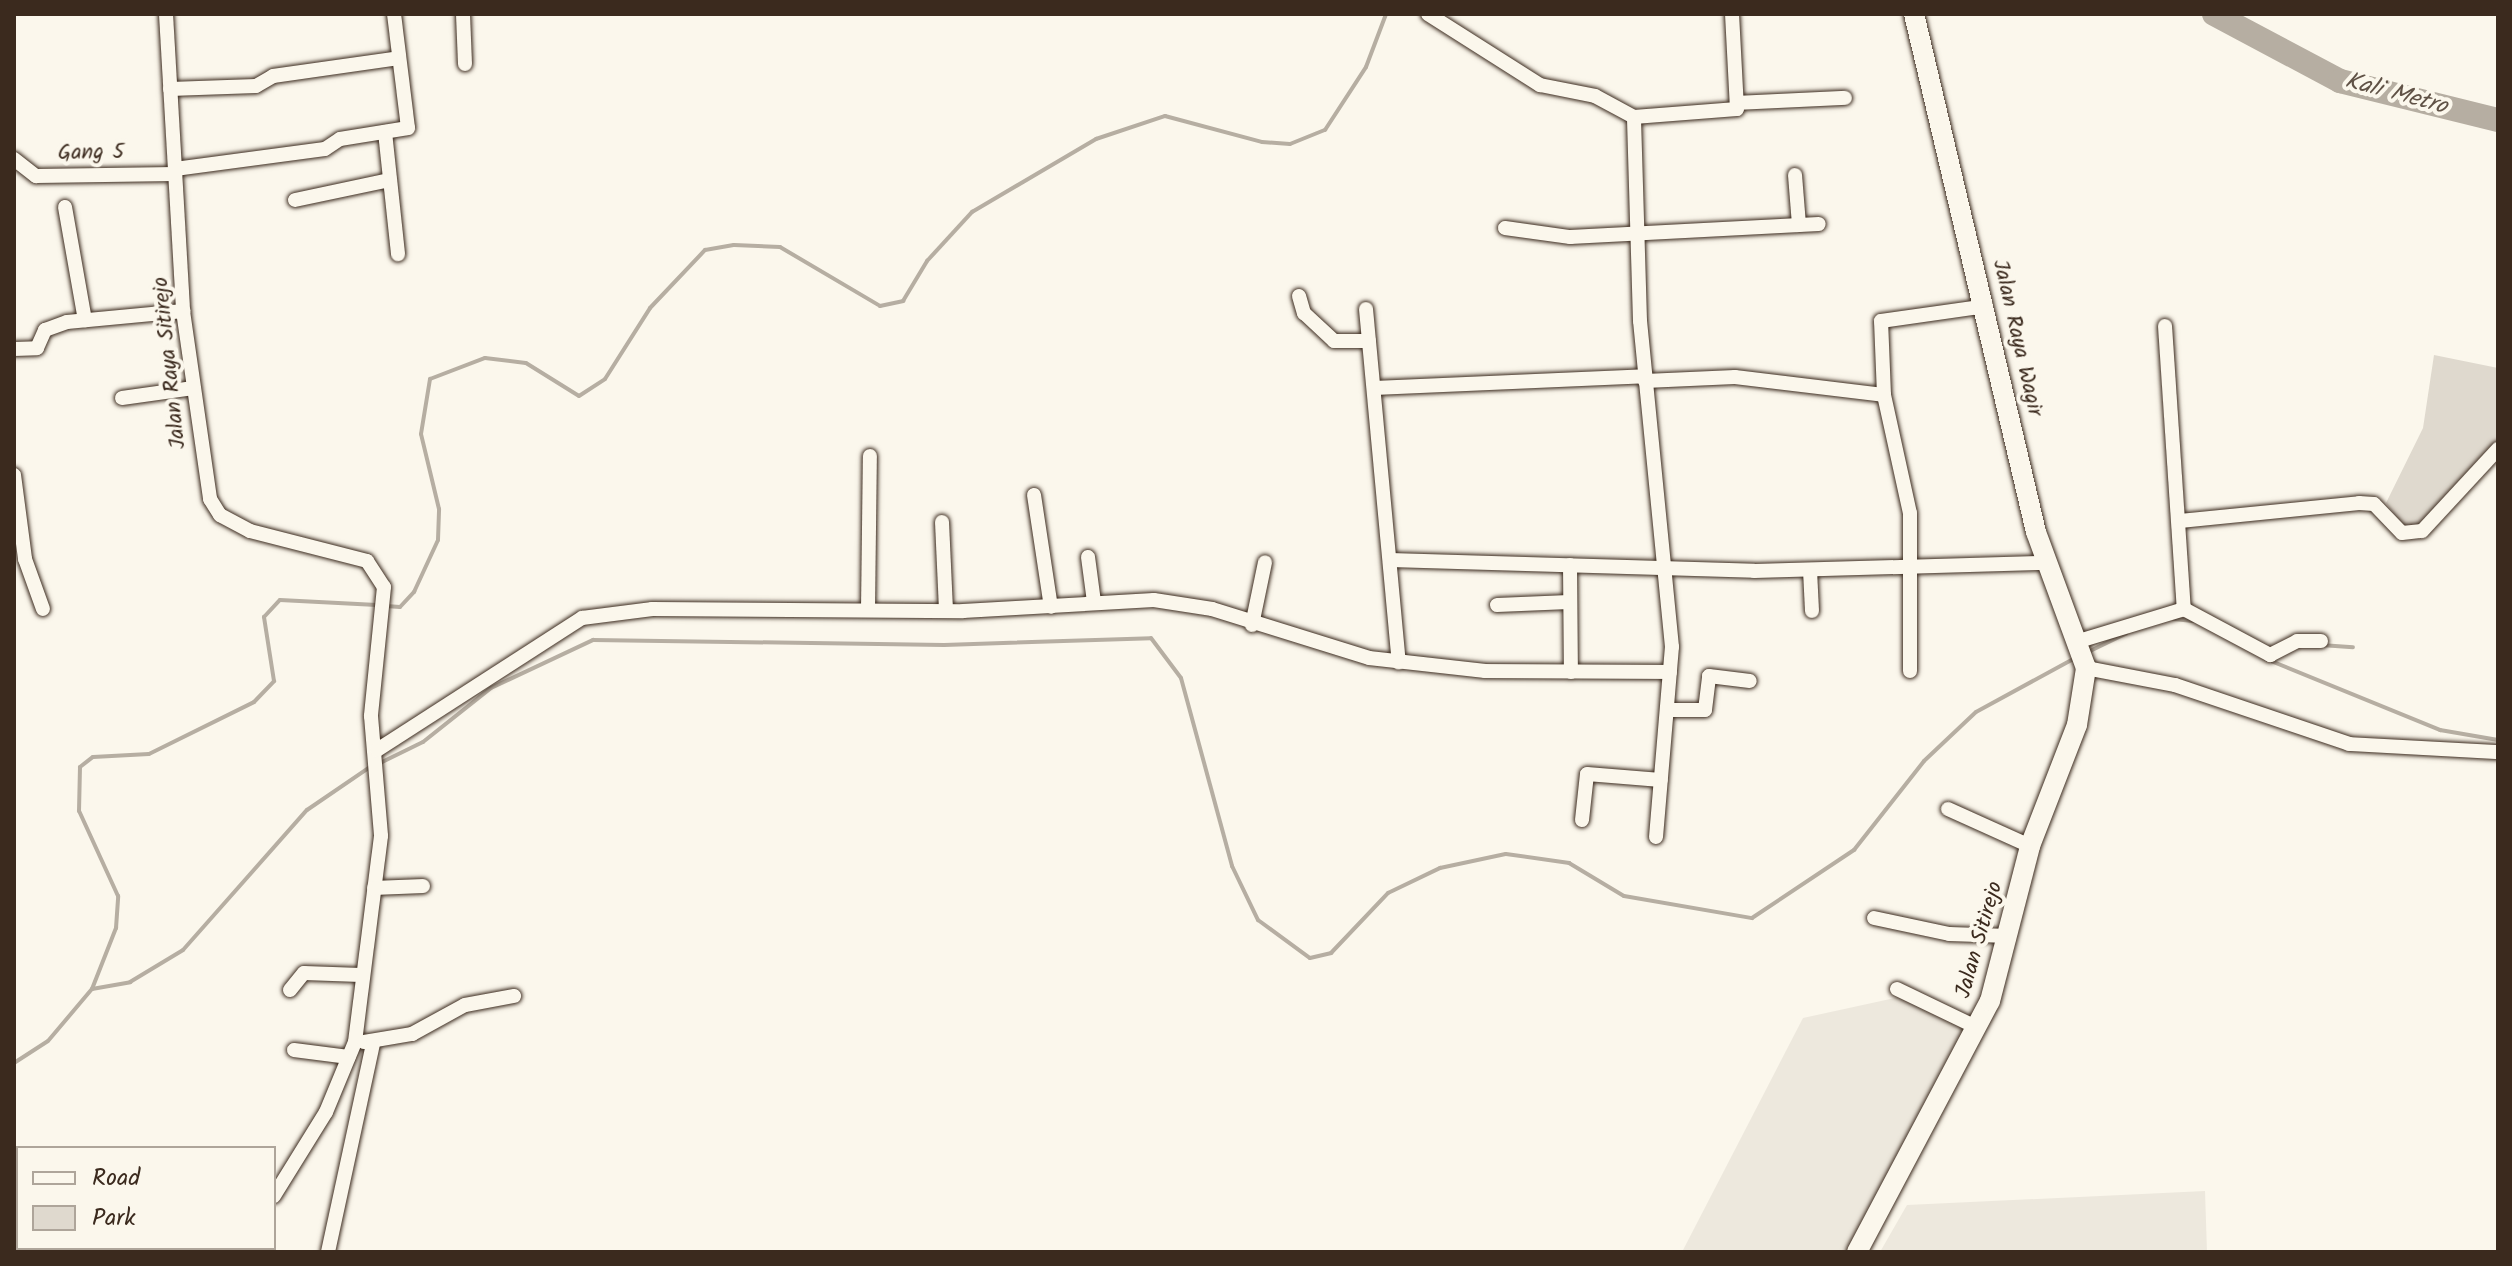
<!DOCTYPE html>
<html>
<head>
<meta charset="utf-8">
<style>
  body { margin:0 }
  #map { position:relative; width:2512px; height:1266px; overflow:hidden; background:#fbf7ec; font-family:Kalam,sans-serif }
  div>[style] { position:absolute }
  .built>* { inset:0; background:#ede8dd }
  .green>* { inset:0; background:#dfd9ce }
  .stream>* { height:4px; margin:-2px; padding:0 2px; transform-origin:2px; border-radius:2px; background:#b6aea2 }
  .river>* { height:24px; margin:-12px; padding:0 12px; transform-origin:12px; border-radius:12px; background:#b6aea2 }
  .roads { filter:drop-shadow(0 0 2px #3b2a1e) drop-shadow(0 0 2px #3b2a1e) }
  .minor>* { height:14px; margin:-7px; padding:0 7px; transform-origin:7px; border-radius:7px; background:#fbf7ec }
  .secondary>* { height:20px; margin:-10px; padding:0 10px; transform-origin:10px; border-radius:10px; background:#fbf7ec }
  span { translate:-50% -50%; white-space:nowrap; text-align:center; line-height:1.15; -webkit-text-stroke:8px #fbf7ec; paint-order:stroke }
  .street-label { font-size:22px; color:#3b2a1e }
  .water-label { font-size:24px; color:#605246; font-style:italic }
  .frame { position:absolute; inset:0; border:16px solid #3b2a1e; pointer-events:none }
  .legend { position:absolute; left:16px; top:1146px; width:260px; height:104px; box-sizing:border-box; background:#fbf7ec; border:2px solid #aea59a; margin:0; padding:10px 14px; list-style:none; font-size:24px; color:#3b2a1e }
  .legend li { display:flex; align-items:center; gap:16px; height:40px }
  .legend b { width:40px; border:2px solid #aea59a }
</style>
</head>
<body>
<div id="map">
  <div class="built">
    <div style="clip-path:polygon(1904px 996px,1967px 1028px,1846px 1252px,1682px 1252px,1803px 1018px)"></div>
    <div style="clip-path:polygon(2205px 1191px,2207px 1252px,1880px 1252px,1907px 1205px)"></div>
  </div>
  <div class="green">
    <div style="clip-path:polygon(2434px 355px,2498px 368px,2498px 441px,2428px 523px,2405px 528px,2386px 503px,2423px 428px)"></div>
  </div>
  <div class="stream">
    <div style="left:386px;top:606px;width:14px;rotate:4deg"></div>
    <div style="left:400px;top:607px;width:21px;rotate:-47deg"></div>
    <div style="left:414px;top:592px;width:57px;rotate:-65.2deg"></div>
    <div style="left:438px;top:540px;width:31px;rotate:-88deg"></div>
    <div style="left:439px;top:509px;width:77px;rotate:-103.5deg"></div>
    <div style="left:421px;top:434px;width:56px;rotate:-80.7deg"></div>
    <div style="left:430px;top:379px;width:59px;rotate:-20.9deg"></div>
    <div style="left:485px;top:358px;width:41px;rotate:7deg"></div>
    <div style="left:526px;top:363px;width:62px;rotate:31.9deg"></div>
    <div style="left:579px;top:396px;width:31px;rotate:-33deg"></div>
    <div style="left:605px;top:379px;width:84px;rotate:-57.6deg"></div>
    <div style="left:650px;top:308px;width:80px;rotate:-46.5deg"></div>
    <div style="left:705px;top:250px;width:29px;rotate:-10deg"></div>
    <div style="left:734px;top:245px;width:46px;rotate:2.5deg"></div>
    <div style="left:780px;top:247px;width:116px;rotate:30.5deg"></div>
    <div style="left:880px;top:306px;width:24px;rotate:-12deg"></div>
    <div style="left:903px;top:301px;width:47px;rotate:-59deg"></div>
    <div style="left:927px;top:261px;width:67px;rotate:-47.4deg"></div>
    <div style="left:972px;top:212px;width:144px;rotate:-30.5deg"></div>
    <div style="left:1096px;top:139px;width:73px;rotate:-18.4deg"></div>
    <div style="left:1165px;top:116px;width:100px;rotate:15deg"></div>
    <div style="left:1262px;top:142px;width:28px;rotate:4deg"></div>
    <div style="left:1290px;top:144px;width:38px;rotate:-22deg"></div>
    <div style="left:1325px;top:130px;width:75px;rotate:-56.9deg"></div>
    <div style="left:1366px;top:67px;width:57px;rotate:-69.3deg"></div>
    <div style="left:2174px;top:619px;width:19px;rotate:6deg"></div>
    <div style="left:2321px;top:645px;width:32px;rotate:4deg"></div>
    <div style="left:2088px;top:652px;width:43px;rotate:-26deg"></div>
    <div style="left:2271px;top:661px;width:183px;rotate:22.2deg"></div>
    <div style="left:2440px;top:730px;width:59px;rotate:9.8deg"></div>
    <div style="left:378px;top:764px;width:50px;rotate:-26.1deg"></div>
    <div style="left:423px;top:742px;width:87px;rotate:-38.5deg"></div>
    <div style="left:491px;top:688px;width:113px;rotate:-25.2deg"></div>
    <div style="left:593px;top:640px;width:351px;rotate:0.8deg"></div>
    <div style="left:944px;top:645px;width:207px;rotate:-1.9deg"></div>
    <div style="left:1151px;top:638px;width:50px;rotate:53.1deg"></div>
    <div style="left:1181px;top:678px;width:195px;rotate:74.8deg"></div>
    <div style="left:1232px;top:866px;width:60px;rotate:64.3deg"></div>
    <div style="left:1258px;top:920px;width:64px;rotate:36.2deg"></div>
    <div style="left:1310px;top:958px;width:22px;rotate:-13deg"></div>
    <div style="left:1331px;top:953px;width:83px;rotate:-46.5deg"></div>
    <div style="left:1388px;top:893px;width:58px;rotate:-25.7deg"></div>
    <div style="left:1440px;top:868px;width:67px;rotate:-12deg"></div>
    <div style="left:1506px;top:854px;width:64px;rotate:8.1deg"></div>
    <div style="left:1569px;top:863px;width:64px;rotate:31deg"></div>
    <div style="left:1624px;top:896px;width:130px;rotate:9.8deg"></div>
    <div style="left:1752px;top:918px;width:123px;rotate:-33.7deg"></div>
    <div style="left:1854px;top:850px;width:113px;rotate:-51.8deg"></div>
    <div style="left:1924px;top:761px;width:71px;rotate:-43.3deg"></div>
    <div style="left:1976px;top:712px;width:115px;rotate:-28.6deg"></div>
    <div style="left:92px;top:989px;width:39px;rotate:-10deg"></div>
    <div style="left:130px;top:982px;width:62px;rotate:-31.1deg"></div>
    <div style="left:183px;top:950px;width:187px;rotate:-48.5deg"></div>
    <div style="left:307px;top:810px;width:76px;rotate:-34.3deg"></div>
    <div style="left:14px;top:1063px;width:40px;rotate:-32.9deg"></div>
    <div style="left:48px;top:1041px;width:68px;rotate:-49.8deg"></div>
    <div style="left:92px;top:989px;width:66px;rotate:-68.5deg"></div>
    <div style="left:116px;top:928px;width:32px;rotate:-86deg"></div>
    <div style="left:118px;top:896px;width:94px;rotate:-114.6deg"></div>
    <div style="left:79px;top:811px;width:44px;rotate:-88.7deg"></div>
    <div style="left:80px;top:767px;width:16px;rotate:-38deg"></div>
    <div style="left:93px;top:757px;width:56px;rotate:-3.1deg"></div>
    <div style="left:149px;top:754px;width:117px;rotate:-26.3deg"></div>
    <div style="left:254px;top:702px;width:29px;rotate:-46deg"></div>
    <div style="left:274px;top:681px;width:65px;rotate:-98.9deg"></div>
    <div style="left:264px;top:617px;width:23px;rotate:-47deg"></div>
    <div style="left:280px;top:600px;width:97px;rotate:3deg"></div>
  </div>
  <div class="river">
    <div style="left:2214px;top:14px;width:143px;rotate:28deg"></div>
    <div style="left:2340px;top:81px;width:163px;rotate:13.9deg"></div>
  </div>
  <div class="roads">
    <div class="minor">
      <div style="left:166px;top:14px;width:297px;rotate:86.7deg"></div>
      <div style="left:183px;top:311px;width:190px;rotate:81.8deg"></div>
      <div style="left:210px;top:499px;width:19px;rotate:58deg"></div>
      <div style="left:220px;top:515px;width:34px;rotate:28deg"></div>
      <div style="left:250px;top:531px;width:121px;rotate:14.4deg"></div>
      <div style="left:367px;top:561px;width:31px;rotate:57deg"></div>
      <div style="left:384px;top:587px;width:130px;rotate:95.8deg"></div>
      <div style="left:371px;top:716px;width:120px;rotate:85.2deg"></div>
      <div style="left:381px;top:836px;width:208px;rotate:97.2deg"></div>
      <div style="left:355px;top:1042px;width:76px;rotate:112.5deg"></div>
      <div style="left:326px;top:1112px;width:99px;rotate:121.8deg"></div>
      <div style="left:463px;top:14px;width:50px;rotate:87.7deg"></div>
      <div style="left:1428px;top:14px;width:133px;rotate:32.4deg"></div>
      <div style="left:1540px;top:85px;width:56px;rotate:11.3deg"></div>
      <div style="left:1595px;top:96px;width:44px;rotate:28.3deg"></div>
      <div style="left:170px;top:89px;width:86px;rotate:-2deg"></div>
      <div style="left:256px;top:86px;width:20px;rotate:-30deg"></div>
      <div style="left:273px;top:76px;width:127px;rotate:-8.1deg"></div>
      <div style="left:1737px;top:103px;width:108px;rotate:-2.7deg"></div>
      <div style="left:385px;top:132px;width:123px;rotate:83.9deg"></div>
      <div style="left:14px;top:159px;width:28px;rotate:38deg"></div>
      <div style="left:36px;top:176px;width:139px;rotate:-0.8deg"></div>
      <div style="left:175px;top:169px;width:151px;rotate:-7.6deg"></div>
      <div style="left:325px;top:149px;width:18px;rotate:-34deg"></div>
      <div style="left:340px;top:139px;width:69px;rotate:-9.2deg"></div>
      <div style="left:408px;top:128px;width:115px;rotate:-97deg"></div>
      <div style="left:1795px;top:175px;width:50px;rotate:85.4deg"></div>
      <div style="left:295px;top:200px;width:96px;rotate:-12deg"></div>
      <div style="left:65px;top:207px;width:115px;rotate:80deg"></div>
      <div style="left:1505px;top:228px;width:66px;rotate:7.9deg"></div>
      <div style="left:1570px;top:237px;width:249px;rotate:-3deg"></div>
      <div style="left:1299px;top:296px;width:18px;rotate:74deg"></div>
      <div style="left:1304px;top:313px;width:41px;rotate:43deg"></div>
      <div style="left:1334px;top:341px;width:35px"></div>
      <div style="left:1366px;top:309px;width:355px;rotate:84.7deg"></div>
      <div style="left:2165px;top:326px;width:284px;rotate:86.2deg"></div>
      <div style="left:14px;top:349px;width:23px;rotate:-2deg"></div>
      <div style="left:37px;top:348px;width:20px;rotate:-66deg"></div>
      <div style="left:45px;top:330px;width:23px;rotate:-20deg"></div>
      <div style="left:67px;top:322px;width:117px;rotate:-5.4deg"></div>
      <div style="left:1645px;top:381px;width:90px;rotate:-2.5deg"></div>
      <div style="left:1735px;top:377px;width:150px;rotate:6.9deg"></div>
      <div style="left:1884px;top:395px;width:121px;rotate:77.6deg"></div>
      <div style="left:1910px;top:513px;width:158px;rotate:90deg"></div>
      <div style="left:1374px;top:388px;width:271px;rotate:-2.5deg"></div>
      <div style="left:1884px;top:395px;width:74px;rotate:-92.3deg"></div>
      <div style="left:1881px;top:321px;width:106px;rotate:-8.1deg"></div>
      <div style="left:122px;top:398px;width:72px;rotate:-8deg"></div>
      <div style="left:14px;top:475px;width:85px;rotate:82.5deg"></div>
      <div style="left:25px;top:559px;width:53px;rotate:70.2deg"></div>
      <div style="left:1034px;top:495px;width:113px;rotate:81.4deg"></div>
      <div style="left:2180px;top:521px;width:180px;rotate:-5.7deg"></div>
      <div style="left:2359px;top:503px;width:15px;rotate:4deg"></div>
      <div style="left:2374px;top:504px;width:40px;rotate:46deg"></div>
      <div style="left:2402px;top:533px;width:20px;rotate:-6deg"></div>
      <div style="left:2422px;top:531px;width:112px;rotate:-47.2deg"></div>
      <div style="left:942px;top:522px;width:89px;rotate:87.4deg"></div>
      <div style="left:1088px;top:557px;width:45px;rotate:82.4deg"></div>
      <div style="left:1390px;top:560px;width:364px;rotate:1.7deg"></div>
      <div style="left:1754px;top:571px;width:293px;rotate:-1.6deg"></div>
      <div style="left:1570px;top:565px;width:107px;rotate:89.5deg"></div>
      <div style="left:1810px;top:570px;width:41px;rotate:87.2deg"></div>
      <div style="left:1497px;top:605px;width:72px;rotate:-2.4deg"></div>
      <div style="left:868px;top:610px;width:154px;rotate:-89.3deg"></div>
      <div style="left:1252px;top:625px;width:64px;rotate:-78.3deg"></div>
      <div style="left:2079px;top:641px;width:110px;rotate:-16.9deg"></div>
      <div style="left:2184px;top:609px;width:98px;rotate:28.1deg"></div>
      <div style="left:2270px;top:655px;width:30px;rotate:-27deg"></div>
      <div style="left:2297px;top:641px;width:24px"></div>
      <div style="left:2086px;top:668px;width:91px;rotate:10.8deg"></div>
      <div style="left:2175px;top:685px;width:184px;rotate:18.7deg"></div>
      <div style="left:2349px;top:744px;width:149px;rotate:3.1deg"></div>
      <div style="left:1668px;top:710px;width:37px"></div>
      <div style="left:1705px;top:710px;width:34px;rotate:-83deg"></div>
      <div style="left:1709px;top:676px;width:41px;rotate:7deg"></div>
      <div style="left:377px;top:750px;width:244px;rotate:-32.8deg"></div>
      <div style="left:582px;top:618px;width:71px;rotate:-7.3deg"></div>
      <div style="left:652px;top:609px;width:311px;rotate:0.4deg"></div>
      <div style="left:963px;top:611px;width:191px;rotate:-3.3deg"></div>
      <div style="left:1154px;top:600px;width:59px;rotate:8.8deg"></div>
      <div style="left:1212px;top:609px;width:164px;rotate:17.3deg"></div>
      <div style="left:1369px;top:658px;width:117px;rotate:6.4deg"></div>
      <div style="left:1485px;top:671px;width:185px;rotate:0.3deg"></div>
      <div style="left:1948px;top:809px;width:90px;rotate:24.3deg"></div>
      <div style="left:1582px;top:820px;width:46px;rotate:-83.8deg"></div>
      <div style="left:1587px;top:774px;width:74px;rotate:4.6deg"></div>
      <div style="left:1656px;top:837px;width:191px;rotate:-85.2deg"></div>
      <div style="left:1672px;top:647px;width:328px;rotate:-95.6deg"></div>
      <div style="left:1640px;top:321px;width:204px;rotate:-91.7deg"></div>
      <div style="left:1634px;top:117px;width:103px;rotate:-4.4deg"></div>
      <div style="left:1737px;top:109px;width:95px;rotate:-93deg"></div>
      <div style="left:374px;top:888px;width:49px;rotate:-2.3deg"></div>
      <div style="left:1874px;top:918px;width:77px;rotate:12deg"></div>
      <div style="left:1949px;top:934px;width:60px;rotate:1.9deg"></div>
      <div style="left:1897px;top:989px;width:90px;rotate:25.7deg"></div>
      <div style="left:290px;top:990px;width:22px;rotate:-51deg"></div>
      <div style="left:304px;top:973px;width:57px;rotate:2deg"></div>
      <div style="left:364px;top:1042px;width:49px;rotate:-9.5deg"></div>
      <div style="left:412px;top:1034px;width:60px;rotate:-28.7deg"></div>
      <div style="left:465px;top:1005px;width:50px;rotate:-10.4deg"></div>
      <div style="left:294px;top:1050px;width:55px;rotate:7.3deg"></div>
      <div style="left:14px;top:1243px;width:4px;rotate:-14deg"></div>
      <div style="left:63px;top:1252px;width:5px;rotate:-53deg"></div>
      <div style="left:241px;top:1252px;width:4px;rotate:-63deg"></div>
      <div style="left:328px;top:1252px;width:214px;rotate:-77.8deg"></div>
    </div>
    <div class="secondary">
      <div style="left:1857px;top:1252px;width:284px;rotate:-62.1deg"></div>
      <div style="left:1990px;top:1001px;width:160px;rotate:-75.5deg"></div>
      <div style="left:2030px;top:846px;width:130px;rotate:-68.8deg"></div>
      <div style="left:2077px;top:725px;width:58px;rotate:-81deg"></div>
      <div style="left:2086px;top:668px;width:145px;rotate:-110.2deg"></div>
      <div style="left:2036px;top:532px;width:532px;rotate:-103.25deg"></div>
    </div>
  </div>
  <div class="street-label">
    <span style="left:91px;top:153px;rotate:-1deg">Gang 5</span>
    <span style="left:2017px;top:338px;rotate:77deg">Jalan Raya Wagir</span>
    <span style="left:170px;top:363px;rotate:-96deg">Jalan Raya Sitirejo</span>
    <span style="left:1980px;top:940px;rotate:-74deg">Jalan Sitirejo</span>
  </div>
  <div class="water-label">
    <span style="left:2396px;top:94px;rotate:15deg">Kali Metro</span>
  </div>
  <div class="frame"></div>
  <ul class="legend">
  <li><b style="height:10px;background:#fbf7ec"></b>Road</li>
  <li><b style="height:22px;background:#dfd9ce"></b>Park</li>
  </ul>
</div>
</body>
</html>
